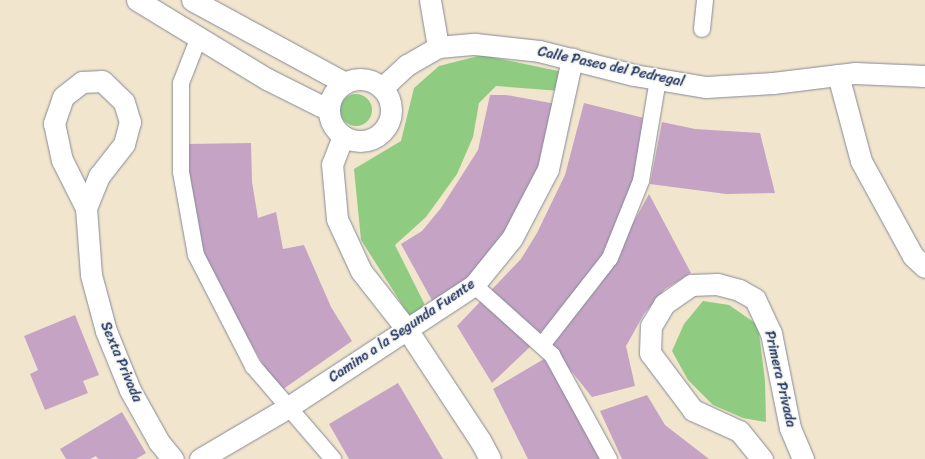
<!DOCTYPE html>
<html>
<head>
<meta charset="utf-8">
<style>
  body { margin:0 }
  #map { position:relative; width:925px; height:459px; overflow:hidden; background:#f1e5cd; font-family:Sriracha,sans-serif }
  div>[style] { position:absolute }
  .green>* { inset:0; background:#8fcb80 }
  .round { border-radius:50% }
  .building>* { inset:0; background:#c5a3c4 }
  .roads { filter:drop-shadow(0 0 1px #868a96) drop-shadow(0 0 1px #868a96) }
  .pedestrian>* { height:16px; margin:-8px; padding:0 8px; transform-origin:8px; border-radius:8px; background:#fff }
  .minor>* { height:21px; margin:-10.5px; padding:0 10.5px; transform-origin:10.5px; border-radius:10.5px; background:#fff }
  .minor>.ring { margin:-10.5px; padding:0; box-sizing:content-box; background:none; border:21px solid #fff; border-radius:50% }
  span { translate:-50% -50%; white-space:nowrap; text-align:center; line-height:1.15; -webkit-text-stroke:3.5px #f6f6f2; paint-order:stroke }
  .street-label { font-size:14px; color:#1b2f5e }
</style>
</head>
<body>
<div id="map">
  <div class="green">
    <div style="clip-path:polygon(482px 55px,563px 72px,561px 91px,496px 86px,479px 103px,473px 137px,457px 174px,426px 217px,395px 245px,428px 311px,412px 320px,361px 240px,354px 169px,401px 141px,414px 88px,439px 66px)"></div>
    <div class="round" style="left:340px;top:94px;width:32px;height:32px"></div>
    <div style="clip-path:polygon(703px 301px,729px 305px,758px 325px,765px 381px,766px 422px,743px 418px,713px 405px,688px 380px,672px 351px,684px 324px)"></div>
  </div>
  <div class="building">
    <div style="clip-path:polygon(490px 95px,506px 95px,556px 104px,550px 140px,526px 204px,471px 278px,434px 304px,401px 244px,422px 231px,441px 208px,478px 150px)"></div>
    <div style="clip-path:polygon(584px 103px,648px 119px,630px 201px,615px 239px,551px 327px,492px 383px,457px 326px,521px 259px,537px 233px,565px 175px)"></div>
    <div style="clip-path:polygon(662px 122px,695px 129px,760px 133px,775px 193px,726px 194px,650px 184px)"></div>
    <div style="clip-path:polygon(251px 143px,252px 182px,258px 218px,276px 212px,283px 249px,304px 245px,331px 307px,352px 341px,279px 392px,208px 269px,196px 227px,190px 186px,188px 144px)"></div>
    <div style="clip-path:polygon(649px 194px,691px 273px,665px 289px,644px 314px,626px 346px,635px 386px,592px 397px,551px 346px,598px 287px)"></div>
    <div style="clip-path:polygon(75px 315px,99px 375px,83px 381px,88px 393px,45px 410px,30px 374px,38px 370px,24px 336px)"></div>
    <div style="clip-path:polygon(549px 356px,603px 459px,528px 459px,493px 389px)"></div>
    <div style="clip-path:polygon(398px 383px,443px 459px,349px 459px,329px 424px)"></div>
    <div style="clip-path:polygon(647px 395px,665px 425px,709px 459px,622px 459px,600px 411px)"></div>
    <div style="clip-path:polygon(122px 412px,146px 453px,136px 459px,98px 459px,96px 456px,90px 459px,66px 459px,60px 449px)"></div>
  </div>
  <div class="roads">
    <div class="pedestrian">
      <div style="left:702px;top:29px;width:29px;rotate:-84deg"></div>
      <div style="left:199px;top:37px;width:49px;rotate:111.4deg"></div>
      <div style="left:181px;top:83px;width:89px;rotate:90deg"></div>
      <div style="left:181px;top:172px;width:84px;rotate:79.8deg"></div>
      <div style="left:196px;top:255px;width:125px;rotate:62.8deg"></div>
      <div style="left:253px;top:366px;width:123px;rotate:49.3deg"></div>
      <div style="left:474px;top:285px;width:105px;rotate:41.9deg"></div>
      <div style="left:552px;top:355px;width:119px;rotate:61.3deg"></div>
      <div style="left:542px;top:345px;width:110px;rotate:-52deg"></div>
      <div style="left:610px;top:258px;width:83px;rotate:-68.1deg"></div>
      <div style="left:641px;top:181px;width:103px;rotate:-80.5deg"></div>
    </div>
    <div class="minor">
      <div style="left:137px;top:0;width:152px;rotate:31.3deg"></div>
      <div style="left:267px;top:79px;width:69px;rotate:26.6deg"></div>
      <div style="left:192px;top:0;width:174px;rotate:28.5deg"></div>
      <div style="left:430px;top:0;width:48px;rotate:80.3deg"></div>
      <div style="left:838px;top:75px;width:89px;rotate:75deg"></div>
      <div style="left:861px;top:161px;width:108px;rotate:61.3deg"></div>
      <div style="left:913px;top:256px;width:16px;rotate:43deg"></div>
      <div class="ring" style="left:329px;top:79px;width:41px;height:41px"></div>
      <div style="left:382px;top:88px;width:34px;rotate:-43deg"></div>
      <div style="left:407px;top:65px;width:36px;rotate:-30deg"></div>
      <div style="left:438px;top:47px;width:37px;rotate:-5deg"></div>
      <div style="left:475px;top:44px;width:64px;rotate:6.2deg"></div>
      <div style="left:539px;top:51px;width:98px;rotate:14.2deg"></div>
      <div style="left:634px;top:75px;width:73px;rotate:9.5deg"></div>
      <div style="left:706px;top:87px;width:67px;rotate:-3.4deg"></div>
      <div style="left:773px;top:83px;width:83px;rotate:-7deg"></div>
      <div style="left:855px;top:73px;width:70px;rotate:2.5deg"></div>
      <div style="left:343px;top:136px;width:30px;rotate:111deg"></div>
      <div style="left:332px;top:164px;width:55px;rotate:84.8deg"></div>
      <div style="left:337px;top:219px;width:57px;rotate:65.2deg"></div>
      <div style="left:361px;top:271px;width:76px;rotate:51.9deg"></div>
      <div style="left:408px;top:331px;width:131px;rotate:56.6deg"></div>
      <div style="left:480px;top:440px;width:21px;rotate:62deg"></div>
      <div style="left:86px;top:208px;width:35px;rotate:-68deg"></div>
      <div style="left:99px;top:176px;width:41px;rotate:-52deg"></div>
      <div style="left:124px;top:144px;width:23px;rotate:-75deg"></div>
      <div style="left:130px;top:122px;width:21px;rotate:-107deg"></div>
      <div style="left:124px;top:102px;width:30px;rotate:-136deg"></div>
      <div style="left:102px;top:81px;width:20px;rotate:177deg"></div>
      <div style="left:82px;top:82px;width:24px;rotate:142deg"></div>
      <div style="left:63px;top:97px;width:28px;rotate:109deg"></div>
      <div style="left:54px;top:123px;width:38px;rotate:78deg"></div>
      <div style="left:62px;top:160px;width:54px;rotate:63.4deg"></div>
      <div style="left:86px;top:208px;width:67px;rotate:85.7deg"></div>
      <div style="left:91px;top:275px;width:58px;rotate:75deg"></div>
      <div style="left:106px;top:331px;width:64px;rotate:67.9deg"></div>
      <div style="left:130px;top:390px;width:60px;rotate:60.9deg"></div>
      <div style="left:159px;top:442px;width:22px;rotate:51deg"></div>
      <div style="left:200px;top:459px;width:101px;rotate:-30.4deg"></div>
      <div style="left:287px;top:408px;width:224px;rotate:-33.3deg"></div>
      <div style="left:474px;top:285px;width:60px;rotate:-51deg"></div>
      <div style="left:512px;top:238px;width:78px;rotate:-62.4deg"></div>
      <div style="left:548px;top:169px;width:113px;rotate:-77.7deg"></div>
      <div style="left:762px;top:459px;width:36px;rotate:-129deg"></div>
      <div style="left:739px;top:431px;width:51px;rotate:-155.5deg"></div>
      <div style="left:693px;top:410px;width:71px;rotate:-127deg"></div>
      <div style="left:650px;top:353px;width:27px;rotate:-88deg"></div>
      <div style="left:651px;top:326px;width:26px;rotate:-59deg"></div>
      <div style="left:664px;top:304px;width:33px;rotate:-35deg"></div>
      <div style="left:691px;top:285px;width:26px;rotate:-2deg"></div>
      <div style="left:717px;top:284px;width:23px;rotate:15deg"></div>
      <div style="left:739px;top:290px;width:18px;rotate:29deg"></div>
      <div style="left:755px;top:299px;width:38px;rotate:65deg"></div>
      <div style="left:771px;top:333px;width:97px;rotate:78.7deg"></div>
      <div style="left:790px;top:428px;width:34px;rotate:67deg"></div>
    </div>
  </div>
  <div class="street-label">
    <span style="left:611px;top:67px;rotate:12deg">Calle Paseo del Pedregal</span>
    <span style="left:402px;top:331px;rotate:-34deg">Camino a la Segunda Fuente</span>
    <span style="left:121px;top:362px;rotate:67deg">Sexta Privada</span>
    <span style="left:780px;top:379px;rotate:77deg">Primera Privada</span>
  </div>
</div>
</body>
</html>
